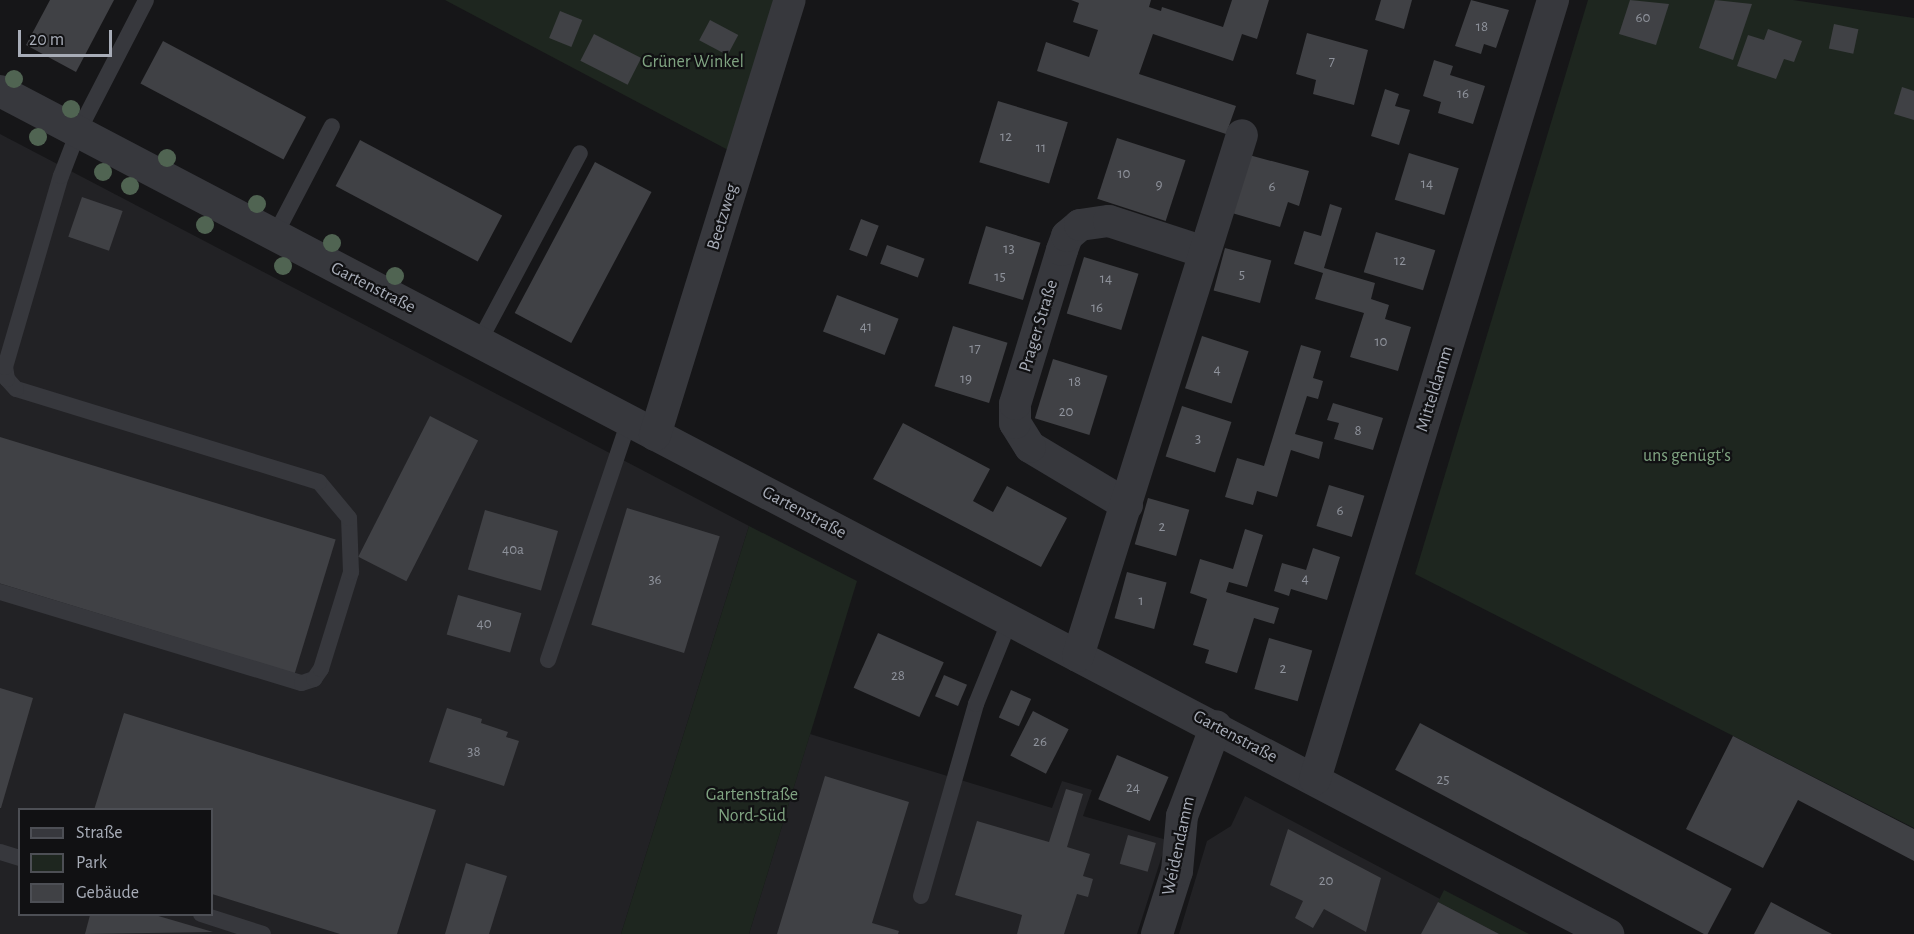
<!DOCTYPE html>
<html>
<head>
<meta charset="utf-8">
<style>
  body { margin:0 }
  #map { position:relative; width:1914px; height:934px; overflow:hidden; background:#161618; font-family:"Alegreya Sans",sans-serif }
  div>[style] { position:absolute }
  .built>* { inset:0; background:#222225 }
  .green>* { inset:0; background:#1e261f }
  .building>* { inset:0; background:#404145; transform-origin:0 0 }
  .lane>* { height:16px; margin:-8px; padding:0 8px; transform-origin:8px; border-radius:8px; background:#37383d }
  .street>* { height:32px; margin:-16px; padding:0 16px; transform-origin:16px; border-radius:16px; background:#37383d }
  .trees>* { width:18px; height:18px; margin:-9px; border-radius:50%; background:#506452 }
  span { translate:-50% -50%; white-space:nowrap; text-align:center; line-height:1.15; -webkit-text-stroke:4.5px #111113; paint-order:stroke }
  .number-label { font-size:15px; color:#8e929b }
  .number-label span { -webkit-text-stroke-width:0 }
  .park-label { font-size:18px; color:#7fa381 }
  .street-label { font-size:18px; color:#a8adb8 }
  .legend { position:absolute; left:18px; top:808px; width:195px; height:108px; box-sizing:border-box; background:#111113; border:2px solid #4d4f55; margin:0; padding:8px 10px; list-style:none; font-size:18px; color:#a8adb8 }
  .legend li { display:flex; align-items:center; gap:12px; height:30px }
  .legend b { width:30px; border:2px solid #4d4f55 }
  .scale { position:absolute; left:18px; top:30px; width:94px; height:27px; box-sizing:border-box; border:3px solid #a8adb8; border-top:0; padding-left:8px; font-size:18px; line-height:21px; white-space:nowrap; color:#a8adb8; -webkit-text-stroke:4px #111113; paint-order:stroke }
</style>
</head>
<body>
<div id="map">
  <div class="built">
    <div style="clip-path:polygon(evenodd,0 134px,749px 526px,621px 934px,0 934px,0 134px,20px 810px,212px 810px,212px 914px,20px 914px,20px 810px)"></div>
    <div style="clip-path:polygon(810px 734px,1052px 808px,1062px 781px,1092px 790px,1083px 816px,1167px 840px,1137px 934px,749px 934px)"></div>
    <div style="clip-path:polygon(1245px 796px,1478px 919px,1529px 934px,1179px 934px,1207px 841px,1231px 826px)"></div>
  </div>
  <div class="green">
    <div style="clip-path:polygon(445px 0,776px 0,730px 151px)"></div>
    <div style="clip-path:polygon(1588px 0,1793px 0,1914px 18px,1914px 828px,1415px 574px)"></div>
    <div style="clip-path:polygon(749px 526px,857px 581px,749px 934px,621px 934px)"></div>
    <div style="clip-path:polygon(1444px 890px,1529px 934px,1499px 934px,1438px 902px)"></div>
  </div>
  <div class="building">
    <div style="clip-path:polygon(50px 0,114px 0,76px 72px,26px 45px)"></div>
    <div style="clip-path:polygon(1071px 0,1151px 0,1149px 7px,1161px 11px,1162px 7px,1223px 27px,1232px 0,1269px 0,1257px 39px,1242px 34px,1233px 61px,1153px 34px,1139px 74px,1236px 106px,1226px 134px,1037px 71px,1046px 42px,1089px 57px,1098px 30px,1073px 22px,1079px 3px)"></div>
    <div style="clip-path:polygon(1381px 0,1412px 0,1404px 29px,1375px 20px)"></div>
    <div style="clip-path:polygon(1471px 0,1509px 10px,1496px 48px,1484px 44px,1481px 54px,1455px 46px)"></div>
    <div style="clip-path:polygon(1630px 0,1669px 4px,1656px 45px,1619px 34px)"></div>
    <div style="clip-path:polygon(1715px 0,1752px 4px,1733px 60px,1699px 48px)"></div>
    <div style="left:560px;top:11px;width:24px;height:29px;rotate:22deg"></div>
    <div style="left:710px;top:20px;width:32px;height:23px;rotate:28deg"></div>
    <div style="left:1834px;top:24px;width:25px;height:25px;rotate:12deg"></div>
    <div style="clip-path:polygon(1768px 29px,1802px 41px,1794px 62px,1784px 59px,1776px 79px,1737px 66px,1748px 35px,1764px 40px)"></div>
    <div style="clip-path:polygon(1307px 33px,1368px 50px,1354px 105px,1313px 94px,1316px 80px,1296px 74px)"></div>
    <div style="left:594px;top:34px;width:53px;height:30px;rotate:27deg"></div>
    <div style="left:163px;top:41px;width:162px;height:48px;rotate:28deg"></div>
    <div style="clip-path:polygon(1434px 60px,1453px 66px,1450px 75px,1485px 86px,1473px 124px,1438px 113px,1441px 102px,1423px 96px)"></div>
    <div style="clip-path:polygon(1902px 87px,1914px 91px,1914px 120px,1894px 114px)"></div>
    <div style="clip-path:polygon(1385px 89px,1399px 94px,1395px 106px,1410px 110px,1399px 145px,1371px 136px)"></div>
    <div style="left:998px;top:101px;width:73px;height:64px;rotate:17deg"></div>
    <div style="left:1117px;top:138px;width:72px;height:64px;rotate:18deg"></div>
    <div style="left:360px;top:140px;width:161px;height:52px;rotate:28deg"></div>
    <div style="left:1409px;top:153px;width:52px;height:49px;rotate:17deg"></div>
    <div style="clip-path:polygon(1249px 155px,1309px 171px,1299px 206px,1288px 202px,1280px 227px,1232px 213px)"></div>
    <div style="left:595px;top:162px;width:64px;height:171px;rotate:28deg"></div>
    <div style="left:82px;top:197px;width:43px;height:42px;rotate:19deg"></div>
    <div style="clip-path:polygon(1330px 204px,1342px 208px,1324px 268px,1375px 283px,1371px 299px,1389px 305px,1385px 319px,1411px 327px,1398px 371px,1350px 357px,1364px 313px,1315px 299px,1323px 273px,1294px 264px,1304px 231px,1321px 236px)"></div>
    <div style="left:861px;top:219px;width:19px;height:33px;rotate:21deg"></div>
    <div style="left:986px;top:226px;width:57px;height:60px;rotate:17deg"></div>
    <div style="left:1376px;top:232px;width:62px;height:42px;rotate:17deg"></div>
    <div style="left:887px;top:245px;width:40px;height:20px;rotate:20deg"></div>
    <div style="left:1225px;top:248px;width:48px;height:44px;rotate:15deg"></div>
    <div style="left:1084px;top:257px;width:57px;height:59px;rotate:17deg"></div>
    <div style="left:837px;top:295px;width:66px;height:39px;rotate:21deg"></div>
    <div style="left:953px;top:326px;width:57px;height:63px;rotate:17deg"></div>
    <div style="left:1202px;top:336px;width:49px;height:55px;rotate:18deg"></div>
    <div style="clip-path:polygon(1301px 345px,1321px 351px,1313px 378px,1323px 381px,1318px 399px,1307px 396px,1295px 434px,1323px 442px,1319px 459px,1291px 450px,1277px 497px,1257px 491px,1253px 505px,1225px 497px,1237px 458px,1264px 466px)"></div>
    <div style="left:1053px;top:359px;width:57px;height:62px;rotate:17deg"></div>
    <div style="clip-path:polygon(1333px 403px,1383px 418px,1373px 450px,1334px 439px,1339px 423px,1327px 420px)"></div>
    <div style="left:1182px;top:406px;width:52px;height:53px;rotate:18deg"></div>
    <div style="left:430px;top:416px;width:54px;height:158px;rotate:27deg"></div>
    <div style="clip-path:polygon(903px 423px,990px 469px,973px 501px,993px 512px,1007px 486px,1067px 518px,1041px 567px,873px 479px)"></div>
    <div style="left:0;top:437px;width:351px;height:140px;rotate:17deg"></div>
    <div style="left:1329px;top:485px;width:37px;height:43px;rotate:17deg"></div>
    <div style="left:1148px;top:498px;width:43px;height:48px;rotate:16deg"></div>
    <div style="left:627px;top:508px;width:97px;height:122px;rotate:17deg"></div>
    <div style="left:485px;top:510px;width:76px;height:62px;rotate:16deg"></div>
    <div style="clip-path:polygon(1245px 529px,1263px 535px,1247px 587px,1229px 582px,1226px 592px,1279px 608px,1274px 624px,1254px 618px,1237px 673px,1205px 663px,1209px 650px,1193px 645px,1207px 599px,1190px 593px,1200px 559px,1233px 569px)"></div>
    <div style="clip-path:polygon(1313px 548px,1340px 557px,1327px 600px,1291px 589px,1289px 596px,1274px 591px,1282px 563px,1306px 570px)"></div>
    <div style="left:1127px;top:572px;width:41px;height:48px;rotate:15deg"></div>
    <div style="left:458px;top:595px;width:66px;height:41px;rotate:16deg"></div>
    <div style="left:878px;top:633px;width:72px;height:60px;rotate:24deg"></div>
    <div style="left:1269px;top:638px;width:45px;height:53px;rotate:16deg"></div>
    <div style="left:944px;top:675px;width:25px;height:23px;rotate:23deg"></div>
    <div style="clip-path:polygon(0 688px,33px 698px,1px 808px,0 808px)"></div>
    <div style="left:1011px;top:690px;width:22px;height:30px;rotate:24deg"></div>
    <div style="clip-path:polygon(447px 708px,482px 719px,481px 723px,508px 732px,506px 737px,519px 741px,504px 786px,429px 762px)"></div>
    <div style="left:1033px;top:711px;width:40px;height:50px;rotate:27deg"></div>
    <div style="clip-path:polygon(124px 713px,436px 810px,397px 934px,340px 934px,212px 894px,212px 810px,94px 810px)"></div>
    <div style="left:1420px;top:723px;width:353px;height:53px;rotate:28deg"></div>
    <div style="clip-path:polygon(1733px 736px,1914px 829px,1914px 861px,1798px 800px,1763px 868px,1686px 829px)"></div>
    <div style="left:1117px;top:755px;width:56px;height:48px;rotate:23deg"></div>
    <div style="clip-path:polygon(825px 776px,909px 802px,872px 923px,899px 931px,898px 934px,777px 934px)"></div>
    <div style="clip-path:polygon(1066px 789px,1083px 794px,1067px 847px,1090px 854px,1083px 876px,1093px 879px,1088px 897px,1077px 894px,1064px 934px,1017px 934px,1022px 915px,955px 895px,977px 821px,1049px 842px)"></div>
    <div style="clip-path:polygon(1288px 829px,1381px 878px,1366px 932px,1324px 909px,1313px 928px,1295px 918px,1303px 901px,1270px 885px)"></div>
    <div style="left:1128px;top:835px;width:29px;height:30px;rotate:16deg"></div>
    <div style="clip-path:polygon(466px 863px,507px 876px,489px 934px,445px 934px)"></div>
    <div style="clip-path:polygon(1438px 902px,1499px 934px,1421px 934px)"></div>
    <div style="clip-path:polygon(1771px 902px,1826px 931px,1832px 934px,1754px 934px)"></div>
    <div style="clip-path:polygon(90px 915px,155px 915px,213px 932px,85px 934px)"></div>
  </div>
  <div class="lane">
    <div style="left:274px;top:237px;width:125px;rotate:-62.4deg"></div>
    <div style="left:479px;top:342px;width:214px;rotate:-61.9deg"></div>
    <div style="left:0;top:592px;width:315px;rotate:16.8deg"></div>
    <div style="left:302px;top:683px;width:13px;rotate:-18deg"></div>
    <div style="left:314px;top:679px;width:12px;rotate:-55deg"></div>
    <div style="left:321px;top:669px;width:102px;rotate:-72.8deg"></div>
    <div style="left:351px;top:572px;width:54px;rotate:-92.1deg"></div>
    <div style="left:349px;top:518px;width:47px;rotate:-129.8deg"></div>
    <div style="left:319px;top:482px;width:317px;rotate:-162.9deg"></div>
    <div style="left:16px;top:389px;width:13px;rotate:-132deg"></div>
    <div style="left:7px;top:379px;width:12px;rotate:-99deg"></div>
    <div style="left:5px;top:367px;width:199px;rotate:-73.7deg"></div>
    <div style="left:61px;top:176px;width:47px;rotate:-68.9deg"></div>
    <div style="left:78px;top:132px;width:148px;rotate:-62.7deg"></div>
    <div style="left:548px;top:660px;width:252px;rotate:-71.3deg"></div>
    <div style="left:0;top:852px;width:21px;rotate:17deg"></div>
    <div style="left:921px;top:896px;width:200px;rotate:-74deg"></div>
    <div style="left:976px;top:704px;width:91px;rotate:-68deg"></div>
    <div style="left:201px;top:914px;width:65px;rotate:17.9deg"></div>
  </div>
  <div class="street">
    <div style="left:0;top:91px;width:1816px;rotate:27.67deg"></div>
    <div style="left:655px;top:435px;width:455px;rotate:-72.8deg"></div>
    <div style="left:1127px;top:505px;width:113px;rotate:-149.1deg"></div>
    <div style="left:1030px;top:447px;width:28px;rotate:-122deg"></div>
    <div style="left:1015px;top:423px;width:19px;rotate:-90deg"></div>
    <div style="left:1015px;top:404px;width:161px;rotate:-73deg"></div>
    <div style="left:1062px;top:250px;width:15px;rotate:-70deg"></div>
    <div style="left:1067px;top:236px;width:17px;rotate:-40deg"></div>
    <div style="left:1080px;top:225px;width:29px;rotate:-8deg"></div>
    <div style="left:1109px;top:221px;width:100px;rotate:18.1deg"></div>
    <div style="left:1078px;top:656px;width:546px;rotate:-72.53deg"></div>
    <div style="left:1315px;top:779px;width:815px;rotate:-73.01deg"></div>
    <div style="left:1157px;top:934px;width:66px;rotate:-72.4deg"></div>
    <div style="left:1177px;top:871px;width:55px;rotate:-84.8deg"></div>
    <div style="left:1182px;top:816px;width:96px;rotate:-69.3deg"></div>
  </div>
  <div class="trees">
    <div style="left:14px;top:79px"></div>
    <div style="left:71px;top:109px"></div>
    <div style="left:38px;top:137px"></div>
    <div style="left:167px;top:158px"></div>
    <div style="left:103px;top:172px"></div>
    <div style="left:130px;top:186px"></div>
    <div style="left:257px;top:204px"></div>
    <div style="left:205px;top:225px"></div>
    <div style="left:332px;top:243px"></div>
    <div style="left:283px;top:266px"></div>
    <div style="left:395px;top:276px"></div>
  </div>
  <div class="number-label">
    <span style="left:1643px;top:18px">60</span>
    <span style="left:1482px;top:27px">18</span>
    <span style="left:1332px;top:62px">7</span>
    <span style="left:1463px;top:94px">16</span>
    <span style="left:1006px;top:137px">12</span>
    <span style="left:1041px;top:148px">11</span>
    <span style="left:1124px;top:174px">10</span>
    <span style="left:1427px;top:184px">14</span>
    <span style="left:1159px;top:185px">9</span>
    <span style="left:1272px;top:187px">6</span>
    <span style="left:1009px;top:249px">13</span>
    <span style="left:1400px;top:261px">12</span>
    <span style="left:1242px;top:275px">5</span>
    <span style="left:1000px;top:277px">15</span>
    <span style="left:1106px;top:279px">14</span>
    <span style="left:1097px;top:308px">16</span>
    <span style="left:866px;top:327px">41</span>
    <span style="left:1381px;top:342px">10</span>
    <span style="left:975px;top:349px">17</span>
    <span style="left:1217px;top:370px">4</span>
    <span style="left:966px;top:379px">19</span>
    <span style="left:1075px;top:382px">18</span>
    <span style="left:1066px;top:412px">20</span>
    <span style="left:1358px;top:431px">8</span>
    <span style="left:1198px;top:439px">3</span>
    <span style="left:1340px;top:511px">6</span>
    <span style="left:1162px;top:527px">2</span>
    <span style="left:513px;top:550px">40a</span>
    <span style="left:1305px;top:579px">4</span>
    <span style="left:655px;top:580px">36</span>
    <span style="left:1141px;top:601px">1</span>
    <span style="left:484px;top:624px">40</span>
    <span style="left:1283px;top:669px">2</span>
    <span style="left:898px;top:676px">28</span>
    <span style="left:1040px;top:742px">26</span>
    <span style="left:474px;top:752px">38</span>
    <span style="left:1443px;top:780px">25</span>
    <span style="left:1133px;top:788px">24</span>
    <span style="left:1326px;top:881px">20</span>
  </div>
  <div class="park-label">
    <span style="left:693px;top:62px">Grüner Winkel</span>
    <span style="left:1687px;top:456px">uns genügt's</span>
    <span style="left:752px;top:806px">Gartenstraße<br>Nord-Süd</span>
  </div>
  <div class="street-label">
    <span style="left:723px;top:217px;rotate:-73deg">Beetzweg</span>
    <span style="left:373px;top:288px;rotate:27deg">Gartenstraße</span>
    <span style="left:1039px;top:326px;rotate:-73deg">Prager Straße</span>
    <span style="left:1435px;top:389px;rotate:-73deg">Mitteldamm</span>
    <span style="left:804px;top:513px;rotate:28deg">Gartenstraße</span>
    <span style="left:1235px;top:737px;rotate:28deg">Gartenstraße</span>
    <span style="left:1179px;top:846px;rotate:-78deg">Weidendamm</span>
  </div>
  <ul class="legend">
  <li><b style="height:8px;background:#37383d"></b>Straße</li>
  <li><b style="height:16px;background:#1e261f"></b>Park</li>
  <li><b style="height:16px;background:#404145"></b>Gebäude</li>
  </ul>
  <div class="scale">20 m</div>
</div>
</body>
</html>
